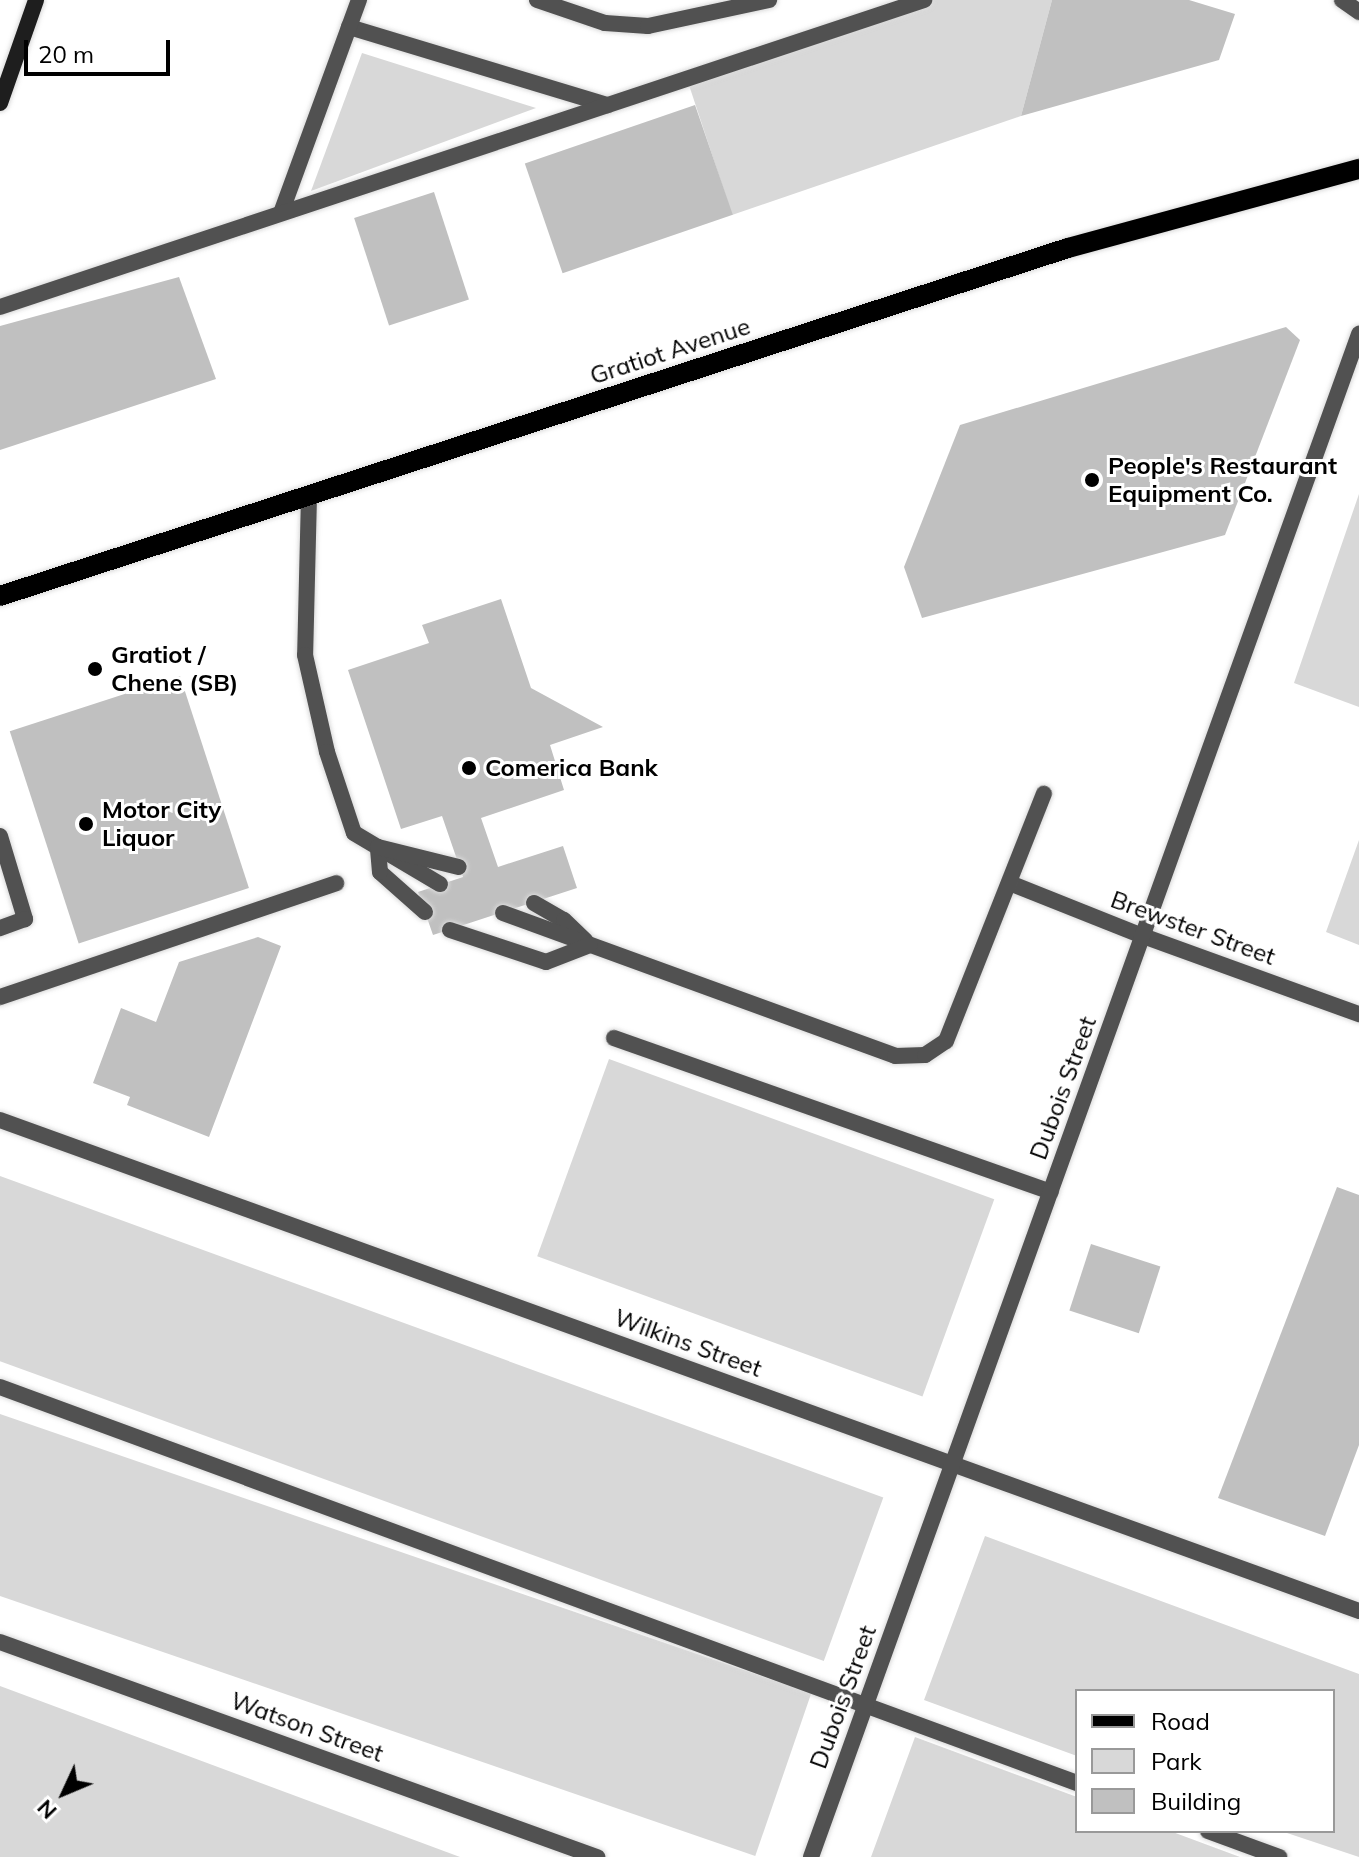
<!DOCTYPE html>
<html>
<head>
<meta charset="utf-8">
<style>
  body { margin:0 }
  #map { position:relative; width:1359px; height:1857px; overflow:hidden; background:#fff; font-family:Mulish,sans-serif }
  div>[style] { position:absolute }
  .green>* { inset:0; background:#d8d8d8; transform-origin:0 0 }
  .building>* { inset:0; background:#c0c0c0; transform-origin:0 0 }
  .roads { filter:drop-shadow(0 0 2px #dbdbdb) drop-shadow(0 0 2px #dbdbdb) }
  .lane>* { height:16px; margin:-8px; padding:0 8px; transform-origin:8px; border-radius:8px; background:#515151 }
  .street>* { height:16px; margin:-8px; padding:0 8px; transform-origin:8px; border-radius:8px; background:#515151 }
  .secondary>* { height:16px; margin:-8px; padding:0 8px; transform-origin:8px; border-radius:8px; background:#1e1e1e }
  .primary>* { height:20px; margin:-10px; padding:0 10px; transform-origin:10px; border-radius:10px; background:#000 }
  .dots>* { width:22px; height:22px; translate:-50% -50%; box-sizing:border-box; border:4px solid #fff; border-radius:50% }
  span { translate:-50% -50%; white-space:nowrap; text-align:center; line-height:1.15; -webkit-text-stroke:6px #fff; paint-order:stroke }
  .street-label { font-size:24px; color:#000 }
  .poi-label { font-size:24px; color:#000; font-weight:700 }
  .left { translate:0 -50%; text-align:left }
  .legend { position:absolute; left:1075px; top:1689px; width:260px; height:144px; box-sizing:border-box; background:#fff; border:2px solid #999; margin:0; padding:10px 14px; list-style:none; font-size:24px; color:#000 }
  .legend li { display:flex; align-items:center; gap:16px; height:40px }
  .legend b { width:40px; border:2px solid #999 }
  .north { position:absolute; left:24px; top:1753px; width:80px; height:80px; -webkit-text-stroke:6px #fff; paint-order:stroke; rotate:226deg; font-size:22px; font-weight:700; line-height:32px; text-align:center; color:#000 }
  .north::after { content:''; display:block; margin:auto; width:28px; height:36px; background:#000; clip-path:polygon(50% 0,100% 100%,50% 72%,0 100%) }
  .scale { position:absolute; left:24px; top:40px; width:146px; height:36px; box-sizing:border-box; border:4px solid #000; border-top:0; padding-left:10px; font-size:24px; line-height:28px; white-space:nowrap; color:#000; -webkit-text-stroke:6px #fff; paint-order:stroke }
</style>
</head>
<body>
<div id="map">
  <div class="green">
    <div style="clip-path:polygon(924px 0,1052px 0,1021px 116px,732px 215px,687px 79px)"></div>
    <div style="clip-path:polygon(362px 53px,536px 108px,311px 191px)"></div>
    <div style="clip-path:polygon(1359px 494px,1359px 707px,1294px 683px)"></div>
    <div style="clip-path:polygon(1359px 840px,1359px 945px,1326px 932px)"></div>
    <div style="left:609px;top:1059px;width:410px;height:210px;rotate:20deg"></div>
    <div style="left:0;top:1176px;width:940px;height:174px;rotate:20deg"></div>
    <div style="left:0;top:1414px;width:858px;height:172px;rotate:19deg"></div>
    <div style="clip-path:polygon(985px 1536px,1359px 1674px,1359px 1857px,1281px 1831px,1333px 1831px,1333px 1691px,1077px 1691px,1077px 1756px,924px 1700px)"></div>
    <div style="clip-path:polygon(0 1686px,460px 1857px,0 1857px)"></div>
    <div style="clip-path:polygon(915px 1737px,1077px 1797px,1077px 1831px,1170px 1831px,1240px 1857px,871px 1857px)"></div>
  </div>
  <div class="building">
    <div style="clip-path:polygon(1052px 0,1189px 0,1235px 14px,1219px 60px,1021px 116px)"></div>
    <div style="left:695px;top:105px;width:116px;height:180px;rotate:71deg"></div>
    <div style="left:434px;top:192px;width:113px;height:84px;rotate:72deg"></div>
    <div style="clip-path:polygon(179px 277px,216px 379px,0 450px,0 326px)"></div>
    <div style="clip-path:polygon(1286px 327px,1300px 340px,1225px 535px,922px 618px,904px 567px,960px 425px)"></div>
    <div style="clip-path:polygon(501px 599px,531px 688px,603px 727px,550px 745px,564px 790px,481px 818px,498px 867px,563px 846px,577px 888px,433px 935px,418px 892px,463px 877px,442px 816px,401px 829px,348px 670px,429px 643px,422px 625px)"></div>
    <div style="left:180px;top:676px;width:223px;height:179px;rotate:72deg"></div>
    <div style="clip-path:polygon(258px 937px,281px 946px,209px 1137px,127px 1105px,130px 1097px,93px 1083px,121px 1008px,156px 1022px,179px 962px)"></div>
    <div style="clip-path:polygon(1337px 1187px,1359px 1195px,1359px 1445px,1325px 1536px,1218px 1498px)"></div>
    <div style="left:1091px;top:1244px;width:73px;height:70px;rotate:18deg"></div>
  </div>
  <div class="roads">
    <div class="lane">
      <div style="left:537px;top:0;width:72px;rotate:18.7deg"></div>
      <div style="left:605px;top:23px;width:43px;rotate:4deg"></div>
      <div style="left:648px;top:26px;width:124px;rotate:-12.1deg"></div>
      <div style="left:349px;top:27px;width:270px;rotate:16.8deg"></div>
      <div style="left:281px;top:213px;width:227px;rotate:-69.9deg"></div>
      <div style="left:0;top:307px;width:974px;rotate:-18.38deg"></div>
      <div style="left:309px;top:496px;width:159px;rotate:91.4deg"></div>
      <div style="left:305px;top:655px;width:99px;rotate:77.2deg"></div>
      <div style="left:327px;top:752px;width:85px;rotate:71.6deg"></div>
      <div style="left:354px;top:833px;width:100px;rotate:30.7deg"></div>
      <div style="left:0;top:836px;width:87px;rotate:73.2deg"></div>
      <div style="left:25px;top:919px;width:27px;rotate:160deg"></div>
      <div style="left:1012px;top:884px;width:141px;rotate:21.7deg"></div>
      <div style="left:534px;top:903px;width:34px;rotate:30deg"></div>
      <div style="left:564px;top:920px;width:30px;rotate:44deg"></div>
      <div style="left:425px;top:912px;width:60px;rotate:-138.4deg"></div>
      <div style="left:380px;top:872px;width:25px;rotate:-95deg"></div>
      <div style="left:378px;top:847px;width:83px;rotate:13.9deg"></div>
      <div style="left:503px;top:913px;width:417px;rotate:20deg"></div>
      <div style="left:895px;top:1056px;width:30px;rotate:-2deg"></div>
      <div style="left:925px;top:1055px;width:25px;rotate:-34deg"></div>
      <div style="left:946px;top:1041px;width:266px;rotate:-68.4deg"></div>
      <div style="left:450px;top:930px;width:101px;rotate:18.4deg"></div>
      <div style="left:546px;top:962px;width:47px;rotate:-21.1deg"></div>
      <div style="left:0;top:997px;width:355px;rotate:-18.7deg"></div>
      <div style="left:614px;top:1038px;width:463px;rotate:19.4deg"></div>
      <div style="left:0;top:1387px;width:1147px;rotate:20.19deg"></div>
      <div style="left:1208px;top:1831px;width:76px;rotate:20.1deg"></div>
    </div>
    <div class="street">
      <div style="left:1342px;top:0;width:21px;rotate:35deg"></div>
      <div style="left:1143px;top:936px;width:230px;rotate:19.9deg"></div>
      <div style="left:0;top:1120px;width:1445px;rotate:19.86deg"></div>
      <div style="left:0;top:1642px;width:635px;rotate:19.81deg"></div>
      <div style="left:811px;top:1857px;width:1619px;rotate:-70.21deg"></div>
    </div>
    <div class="secondary">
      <div style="left:0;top:103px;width:109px;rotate:-70.7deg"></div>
    </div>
    <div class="primary">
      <div style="left:0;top:596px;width:1123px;rotate:-18.05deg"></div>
      <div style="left:1068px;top:248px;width:302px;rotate:-15.2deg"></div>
    </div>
  </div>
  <div class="dots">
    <div style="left:1092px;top:480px;background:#000"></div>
    <div style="left:95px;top:669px;background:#000"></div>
    <div style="left:469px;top:768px;background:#000"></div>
    <div style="left:86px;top:824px;background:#000"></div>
  </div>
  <div class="street-label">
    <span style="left:670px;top:351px;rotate:-18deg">Gratiot Avenue</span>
    <span style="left:1193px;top:928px;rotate:20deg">Brewster Street</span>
    <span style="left:1063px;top:1088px;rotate:-70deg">Dubois Street</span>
    <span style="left:688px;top:1343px;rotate:20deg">Wilkins Street</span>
    <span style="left:843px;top:1697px;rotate:-70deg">Dubois Street</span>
    <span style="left:307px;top:1727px;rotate:20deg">Watson Street</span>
  </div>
  <div class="poi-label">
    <span class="left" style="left:1108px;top:480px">People's Restaurant<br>Equipment Co.</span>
    <span class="left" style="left:111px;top:669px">Gratiot /<br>Chene (SB)</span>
    <span class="left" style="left:485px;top:768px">Comerica Bank</span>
    <span class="left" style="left:102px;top:824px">Motor City<br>Liquor</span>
  </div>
  <ul class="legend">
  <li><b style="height:10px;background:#000"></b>Road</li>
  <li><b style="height:22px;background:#d8d8d8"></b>Park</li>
  <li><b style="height:22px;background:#c0c0c0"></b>Building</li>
  </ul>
  <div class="north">N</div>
  <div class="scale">20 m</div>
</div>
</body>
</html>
